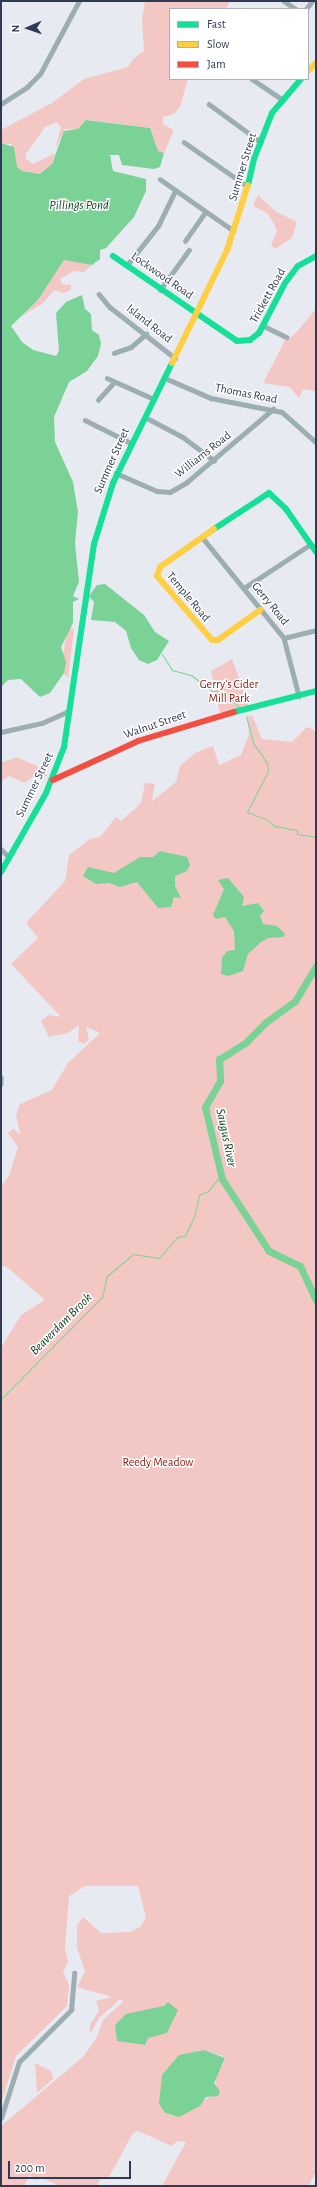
<!DOCTYPE html>
<html>
<head>
<meta charset="utf-8">
<style>
  body { margin:0 }
  #map { position:relative; width:317px; height:2187px; overflow:hidden; background:#e7eaf1; font-family:"Alegreya Sans",sans-serif }
  div>[style] { position:absolute }
  .green>* { inset:0; background:#f3c8c4 }
  .water>* { inset:0; background:#7ad296 }
  .stream>* { height:1px; margin:-0.5px; padding:0 0.5px; transform-origin:0.5px; border-radius:0.5px; background:#7ad296 }
  .river>* { height:7px; margin:-3.5px; padding:0 3.5px; transform-origin:3.5px; border-radius:3.5px; background:#7ad296 }
  .street>* { height:4.5px; margin:-2.25px; padding:0 2.25px; transform-origin:2.25px; border-radius:2.25px; background:#9caeb2 }
  .fast>* { height:6px; margin:-3px; padding:0 3px; transform-origin:3px; border-radius:3px; background:#16e098 }
  .slow>* { height:6px; margin:-3px; padding:0 3px; transform-origin:3px; border-radius:3px; background:#ffcf43 }
  .jam>* { height:6px; margin:-3px; padding:0 3px; transform-origin:3px; border-radius:3px; background:#f24e42 }
  span { translate:-50% -50%; white-space:nowrap; text-align:center; line-height:1.15; -webkit-text-stroke:3px #fff; paint-order:stroke }
  .street-label { font-size:12px; color:#313a55 }
  .park-label { font-size:12px; color:#90170c }
  .water-label { font-size:13px; color:#114220; font-style:italic }
  .frame { position:absolute; inset:0; border:2px solid #313a55; pointer-events:none }
  .legend { position:absolute; left:169px; top:8px; width:140px; height:72px; box-sizing:border-box; background:#fff; border:1px solid #adb0bb; margin:0; padding:5px 7px; list-style:none; font-size:12px; color:#313a55 }
  .legend li { display:flex; align-items:center; gap:8px; height:20px }
  .legend b { width:20px; border:1px solid #adb0bb }
  .north { position:absolute; left:8px; top:8px; width:40px; height:40px; -webkit-text-stroke:3px #fff; paint-order:stroke; rotate:268deg; font-size:11px; font-weight:700; line-height:16px; text-align:center; color:#313a55 }
  .north::after { content:''; display:block; margin:auto; width:14px; height:18px; background:#313a55; clip-path:polygon(50% 0,100% 100%,50% 72%,0 100%) }
  .scale { position:absolute; left:8px; top:2161px; width:123px; height:18px; box-sizing:border-box; border:2px solid #313a55; border-top:0; padding-left:5px; font-size:12px; line-height:14px; white-space:nowrap; color:#313a55; -webkit-text-stroke:3px #fff; paint-order:stroke }
</style>
</head>
<body>
<div id="map">
  <div class="green">
    <div style="clip-path:polygon(145px 1px,230px 1px,226px 9px,170px 9px,170px 79px,188px 79px,180px 107px,174px 114px,163px 117px,163px 124px,174px 130px,164px 153px,158px 151px,150px 128px,88px 120px,78px 129px,65px 129px,55px 150px,61px 127px,57px 122px,45px 127px,26px 154px,26px 159px,33px 164px,55px 153px,51px 167px,40px 174px,22px 171px,17px 167px,11px 144px,1px 143px,1px 130px,52px 103px,84px 79px,128px 67px,133px 59px,144px 51px,142px 19px)"></div>
    <div style="clip-path:polygon(258px 195px,275px 211px,297px 222px,292px 238px,275px 249px,271px 245px,277px 231px,273px 222px,267px 213px,253px 206px)"></div>
    <div style="clip-path:polygon(68px 259px,92px 265px,84px 272px,74px 271px,60px 279px,62px 284px,71px 285px,71px 290px,64px 293px,54px 290px,43px 303px,21px 317px,38px 300px,64px 260px)"></div>
    <div style="clip-path:polygon(316px 309px,316px 391px,303px 389px,299px 398px,290px 387px,263px 383px,285px 340px,293px 336px)"></div>
    <div style="clip-path:polygon(67px 628px,74px 629px,68px 678px,61px 670px)"></div>
    <div style="clip-path:polygon(232px 659px,249px 706px,220px 713px,211px 671px)"></div>
    <div style="clip-path:polygon(evenodd,252px 715px,262px 739px,292px 742px,307px 727px,313px 729px,316px 735px,316px 2171px,309px 2186px,162px 2186px,186px 2142px,177px 2141px,172px 2146px,138px 2131px,133px 2133px,108px 2179px,102px 2176px,97px 2186px,59px 2186px,43px 2178px,34px 2180px,30px 2175px,24px 2186px,1px 2186px,1px 2126px,83px 2057px,96px 2039px,103px 2020px,124px 2001px,117px 1999px,117px 2002px,99px 2018px,90px 2034px,90px 2025px,99px 2010px,96px 2001px,112px 1997px,77px 1987px,85px 1971px,77px 1948px,77px 1925px,83px 1917px,101px 1933px,130px 1932px,140px 1927px,146px 1918px,138px 1886px,85px 1886px,69px 1896px,65px 1948px,68px 1962px,63px 1972px,69px 1985px,67px 2006px,16px 2056px,1px 2104px,1px 1348px,21px 1315px,45px 1300px,7px 1267px,1px 1266px,1px 1186px,9px 1176px,18px 1147px,8px 1133px,13px 1129px,20px 1134px,16px 1115px,20px 1104px,52px 1090px,68px 1063px,100px 1033px,86px 1027px,89px 1040px,84px 1044px,78px 1041px,79px 1025px,68px 1033px,49px 1037px,41px 1021px,49px 1015px,61px 1017px,11px 964px,38px 938px,26px 923px,65px 881px,69px 855px,90px 839px,100px 837px,116px 817px,121px 821px,141px 803px,145px 783px,155px 784px,152px 801px,176px 782px,180px 766px,195px 753px,213px 746px,219px 765px,241px 755px,249px 734px,248px 717px,252px 715px,204px 2050px,223px 2056px,225px 2060px,215px 2078px,216px 2088px,211px 2096px,184px 2114px,172px 2116px,165px 2113px,160px 2100px,163px 2082px,181px 2055px,204px 2050px)"></div>
    <div style="clip-path:polygon(17px 757px,45px 770px,47px 776px,33px 777px,25px 783px,9px 776px,1px 782px,1px 763px)"></div>
    <div style="clip-path:polygon(35px 2063px,51px 2071px,53px 2079px,37px 2093px)"></div>
  </div>
  <div class="water">
    <div style="clip-path:polygon(86px 120px,150px 128px,158px 151px,164px 153px,160px 167px,154px 169px,122px 165px,119px 155px,110px 155px,113px 171px,146px 179px,146px 191px,134px 217px,106px 248px,100px 250px,100px 259px,92px 265px,64px 260px,38px 300px,11px 326px,22px 342px,33px 350px,56px 356px,59px 351px,56px 313px,66px 302px,82px 295px,85px 309px,91px 314px,92px 330px,99px 335px,101px 344px,98px 356px,87px 371px,69px 382px,54px 417px,55px 442px,73px 482px,78px 512px,75px 543px,79px 582px,73px 596px,79px 599px,73px 602px,73px 623px,61px 647px,66px 662px,64px 673px,50px 693px,40px 697px,21px 679px,8px 680px,1px 687px,1px 143px,14px 147px,17px 167px,22px 171px,40px 174px,52px 164px,64px 131px,78px 129px)"></div>
    <div style="clip-path:polygon(105px 584px,144px 615px,155px 632px,169px 641px,157px 660px,148px 664px,139px 660px,131px 648px,126px 631px,115px 622px,91px 620px,94px 602px,89px 596px,97px 585px)"></div>
    <div style="clip-path:polygon(160px 851px,187px 857px,190px 865px,187px 871px,175px 876px,175px 886px,181px 898px,174px 897px,171px 907px,158px 908px,137px 882px,120px 887px,109px 883px,96px 884px,83px 876px,88px 867px,114px 873px,140px 857px,153px 857px)"></div>
    <div style="clip-path:polygon(228px 878px,244px 897px,242px 906px,258px 903px,264px 911px,260px 916px,263px 924px,277px 926px,285px 934px,283px 937px,268px 938px,261px 942px,248px 954px,243px 971px,228px 976px,221px 974px,222px 958px,227px 951px,235px 950px,234px 931px,225px 917px,216px 919px,213px 915px,224px 889px,218px 880px)"></div>
    <div style="clip-path:polygon(168px 2002px,178px 2010px,167px 2033px,148px 2038px,145px 2045px,117px 2041px,115px 2025px,126px 2014px,164px 2006px)"></div>
    <div style="clip-path:polygon(204px 2050px,225px 2058px,214px 2083px,220px 2091px,218px 2096px,206px 2097px,200px 2106px,179px 2117px,165px 2113px,159px 2104px,162px 2075px,179px 2055px)"></div>
  </div>
  <div class="stream">
    <div style="left:162px;top:654px;width:19px;rotate:58deg"></div>
    <div style="left:172px;top:670px;width:20px;rotate:15deg"></div>
    <div style="left:191px;top:675px;width:26px;rotate:37deg"></div>
    <div style="left:212px;top:691px;width:15px;rotate:4deg"></div>
    <div style="left:227px;top:692px;width:20px;rotate:53deg"></div>
    <div style="left:246px;top:716px;width:28px;rotate:75deg"></div>
    <div style="left:253px;top:743px;width:24px;rotate:55deg"></div>
    <div style="left:267px;top:763px;width:8px;rotate:83deg"></div>
    <div style="left:268px;top:771px;width:46px;rotate:117.1deg"></div>
    <div style="left:247px;top:812px;width:22px;rotate:21deg"></div>
    <div style="left:268px;top:820px;width:8px;rotate:45deg"></div>
    <div style="left:274px;top:826px;width:23px;rotate:10deg"></div>
    <div style="left:297px;top:830px;width:4px;rotate:90deg"></div>
    <div style="left:297px;top:834px;width:19px;rotate:9deg"></div>
    <div style="left:1px;top:1399px;width:144px;rotate:-45.3deg"></div>
    <div style="left:102px;top:1297px;width:22px;rotate:-77deg"></div>
    <div style="left:107px;top:1276px;width:34px;rotate:-40deg"></div>
    <div style="left:133px;top:1254px;width:26px;rotate:9deg"></div>
    <div style="left:159px;top:1258px;width:28px;rotate:-49deg"></div>
    <div style="left:177px;top:1237px;width:8px;rotate:-7deg"></div>
    <div style="left:185px;top:1236px;width:21px;rotate:-65deg"></div>
    <div style="left:194px;top:1217px;width:23px;rotate:-77deg"></div>
    <div style="left:199px;top:1195px;width:10px;rotate:-24deg"></div>
    <div style="left:208px;top:1191px;width:21px;rotate:-51deg"></div>
  </div>
  <div class="river">
    <div style="left:316px;top:966px;width:41px;rotate:121deg"></div>
    <div style="left:295px;top:1001px;width:36px;rotate:144deg"></div>
    <div style="left:266px;top:1022px;width:30px;rotate:135deg"></div>
    <div style="left:245px;top:1043px;width:31px;rotate:148deg"></div>
    <div style="left:219px;top:1059px;width:22px;rotate:87deg"></div>
    <div style="left:220px;top:1081px;width:30px;rotate:120deg"></div>
    <div style="left:205px;top:1107px;width:74px;rotate:76.7deg"></div>
    <div style="left:222px;top:1179px;width:86px;rotate:56.9deg"></div>
    <div style="left:269px;top:1251px;width:34px;rotate:26deg"></div>
    <div style="left:300px;top:1266px;width:38px;rotate:65deg"></div>
  </div>
  <div class="street">
    <div style="left:284px;top:1px;width:14px;rotate:34deg"></div>
    <div style="left:306px;top:9px;width:10px;rotate:-53deg"></div>
    <div style="left:252px;top:79px;width:37px;rotate:34deg"></div>
    <div style="left:1px;top:104px;width:31px;rotate:-33deg"></div>
    <div style="left:27px;top:87px;width:18px;rotate:-45deg"></div>
    <div style="left:40px;top:74px;width:83px;rotate:-61.9deg"></div>
    <div style="left:209px;top:104px;width:64px;rotate:36.2deg"></div>
    <div style="left:184px;top:142px;width:77px;rotate:34.9deg"></div>
    <div style="left:160px;top:179px;width:90px;rotate:35.1deg"></div>
    <div style="left:185px;top:241px;width:35px;rotate:-55deg"></div>
    <div style="left:127px;top:265px;width:50px;rotate:-51.5deg"></div>
    <div style="left:158px;top:226px;width:39px;rotate:-64deg"></div>
    <div style="left:160px;top:290px;width:49px;rotate:-54.1deg"></div>
    <div style="left:99px;top:294px;width:17px;rotate:50deg"></div>
    <div style="left:110px;top:307px;width:83px;rotate:38.1deg"></div>
    <div style="left:264px;top:326px;width:25px;rotate:26deg"></div>
    <div style="left:114px;top:353px;width:18px;rotate:-19deg"></div>
    <div style="left:131px;top:347px;width:20px;rotate:-41deg"></div>
    <div style="left:107px;top:378px;width:51px;rotate:24.1deg"></div>
    <div style="left:165px;top:378px;width:50px;rotate:23.5deg"></div>
    <div style="left:211px;top:398px;width:72px;rotate:11.2deg"></div>
    <div style="left:282px;top:412px;width:45px;rotate:41.4deg"></div>
    <div style="left:98px;top:400px;width:24px;rotate:-48deg"></div>
    <div style="left:145px;top:417px;width:43px;rotate:27.8deg"></div>
    <div style="left:183px;top:437px;width:39px;rotate:37deg"></div>
    <div style="left:85px;top:420px;width:51px;rotate:26.6deg"></div>
    <div style="left:116px;top:473px;width:45px;rotate:23.7deg"></div>
    <div style="left:157px;top:491px;width:13px;rotate:4deg"></div>
    <div style="left:170px;top:492px;width:20px;rotate:-30deg"></div>
    <div style="left:187px;top:482px;width:113px;rotate:-40.3deg"></div>
    <div style="left:202px;top:537px;width:130px;rotate:50.9deg"></div>
    <div style="left:284px;top:638px;width:60px;rotate:75.5deg"></div>
    <div style="left:244px;top:588px;width:80px;rotate:-33.3deg"></div>
    <div style="left:284px;top:638px;width:33px;rotate:-14deg"></div>
    <div style="left:1px;top:732px;width:42px;rotate:-12.4deg"></div>
    <div style="left:42px;top:723px;width:30px;rotate:-24deg"></div>
    <div style="left:1px;top:849px;width:11px;rotate:45deg"></div>
    <div style="left:1px;top:1077px;width:7px;rotate:90deg"></div>
    <div style="left:1px;top:2118px;width:59px;rotate:-72.2deg"></div>
    <div style="left:19px;top:2062px;width:74px;rotate:-45deg"></div>
    <div style="left:71px;top:2010px;width:37px;rotate:-85deg"></div>
  </div>
  <div class="fast">
    <div style="left:248px;top:185px;width:27px;rotate:-77deg"></div>
    <div style="left:254px;top:159px;width:49px;rotate:-68.6deg"></div>
    <div style="left:272px;top:113px;width:45px;rotate:-49.5deg"></div>
    <div style="left:113px;top:256px;width:150px;rotate:34.4deg"></div>
    <div style="left:237px;top:341px;width:13px;rotate:-4deg"></div>
    <div style="left:250px;top:340px;width:11px;rotate:-38deg"></div>
    <div style="left:259px;top:333px;width:56px;rotate:-62.5deg"></div>
    <div style="left:285px;top:283px;width:21px;rotate:-53deg"></div>
    <div style="left:298px;top:266px;width:21px;rotate:-29deg"></div>
    <div style="left:214px;top:529px;width:66px;rotate:-33.2deg"></div>
    <div style="left:269px;top:493px;width:23px;rotate:43deg"></div>
    <div style="left:286px;top:509px;width:52px;rotate:55.1deg"></div>
    <div style="left:234px;top:712px;width:85px;rotate:-14.4deg"></div>
    <div style="left:1px;top:872px;width:91px;rotate:-60.3deg"></div>
    <div style="left:46px;top:793px;width:49px;rotate:-68.6deg"></div>
    <div style="left:64px;top:747px;width:205px;rotate:-81.6deg"></div>
    <div style="left:94px;top:544px;width:64px;rotate:-72.7deg"></div>
    <div style="left:113px;top:483px;width:134px;rotate:-63.8deg"></div>
  </div>
  <div class="slow">
    <div style="left:308px;top:71px;width:11px;rotate:-45deg"></div>
    <div style="left:172px;top:363px;width:126px;rotate:-64deg"></div>
    <div style="left:227px;top:250px;width:68px;rotate:-72.1deg"></div>
    <div style="left:214px;top:529px;width:66px;rotate:144.9deg"></div>
    <div style="left:160px;top:567px;width:9px;rotate:108deg"></div>
    <div style="left:157px;top:576px;width:84px;rotate:49.3deg"></div>
    <div style="left:212px;top:640px;width:6px"></div>
    <div style="left:218px;top:640px;width:52px;rotate:-35.5deg"></div>
  </div>
  <div class="jam">
    <div style="left:53px;top:780px;width:94px;rotate:-24.6deg"></div>
    <div style="left:138px;top:741px;width:100px;rotate:-16.8deg"></div>
  </div>
  <div class="street-label">
    <span style="left:243px;top:167px;rotate:-73deg">Summer Street</span>
    <span style="left:162px;top:276px;rotate:35deg">Lockwood Road</span>
    <span style="left:268px;top:296px;rotate:-61deg">Trickett Road</span>
    <span style="left:149px;top:324px;rotate:38deg">Island Road</span>
    <span style="left:246px;top:394px;rotate:11deg">Thomas Road</span>
    <span style="left:203px;top:455px;rotate:-38deg">Williams Road</span>
    <span style="left:112px;top:461px;rotate:-66deg">Summer Street</span>
    <span style="left:188px;top:597px;rotate:50deg">Temple Road</span>
    <span style="left:270px;top:604px;rotate:51deg">Gerry Road</span>
    <span style="left:155px;top:725px;rotate:-19deg">Walnut Street</span>
    <span style="left:35px;top:785px;rotate:-64deg">Summer Street</span>
  </div>
  <div class="park-label">
    <span style="left:229px;top:692px">Gerry's Cider<br>Mill Park</span>
    <span style="left:158px;top:1463px">Reedy Meadow</span>
  </div>
  <div class="water-label">
    <span style="left:79px;top:206px">Pillings Pond</span>
    <span style="left:225px;top:1138px;rotate:78deg">Saugus River</span>
    <span style="left:62px;top:1325px;rotate:-45deg">Beaverdam Brook</span>
  </div>
  <div class="frame"></div>
  <ul class="legend">
  <li><b style="height:5px;background:#16e098"></b>Fast</li>
  <li><b style="height:5px;background:#ffcf43"></b>Slow</li>
  <li><b style="height:5px;background:#f24e42"></b>Jam</li>
  </ul>
  <div class="north">N</div>
  <div class="scale">200 m</div>
</div>
</body>
</html>
